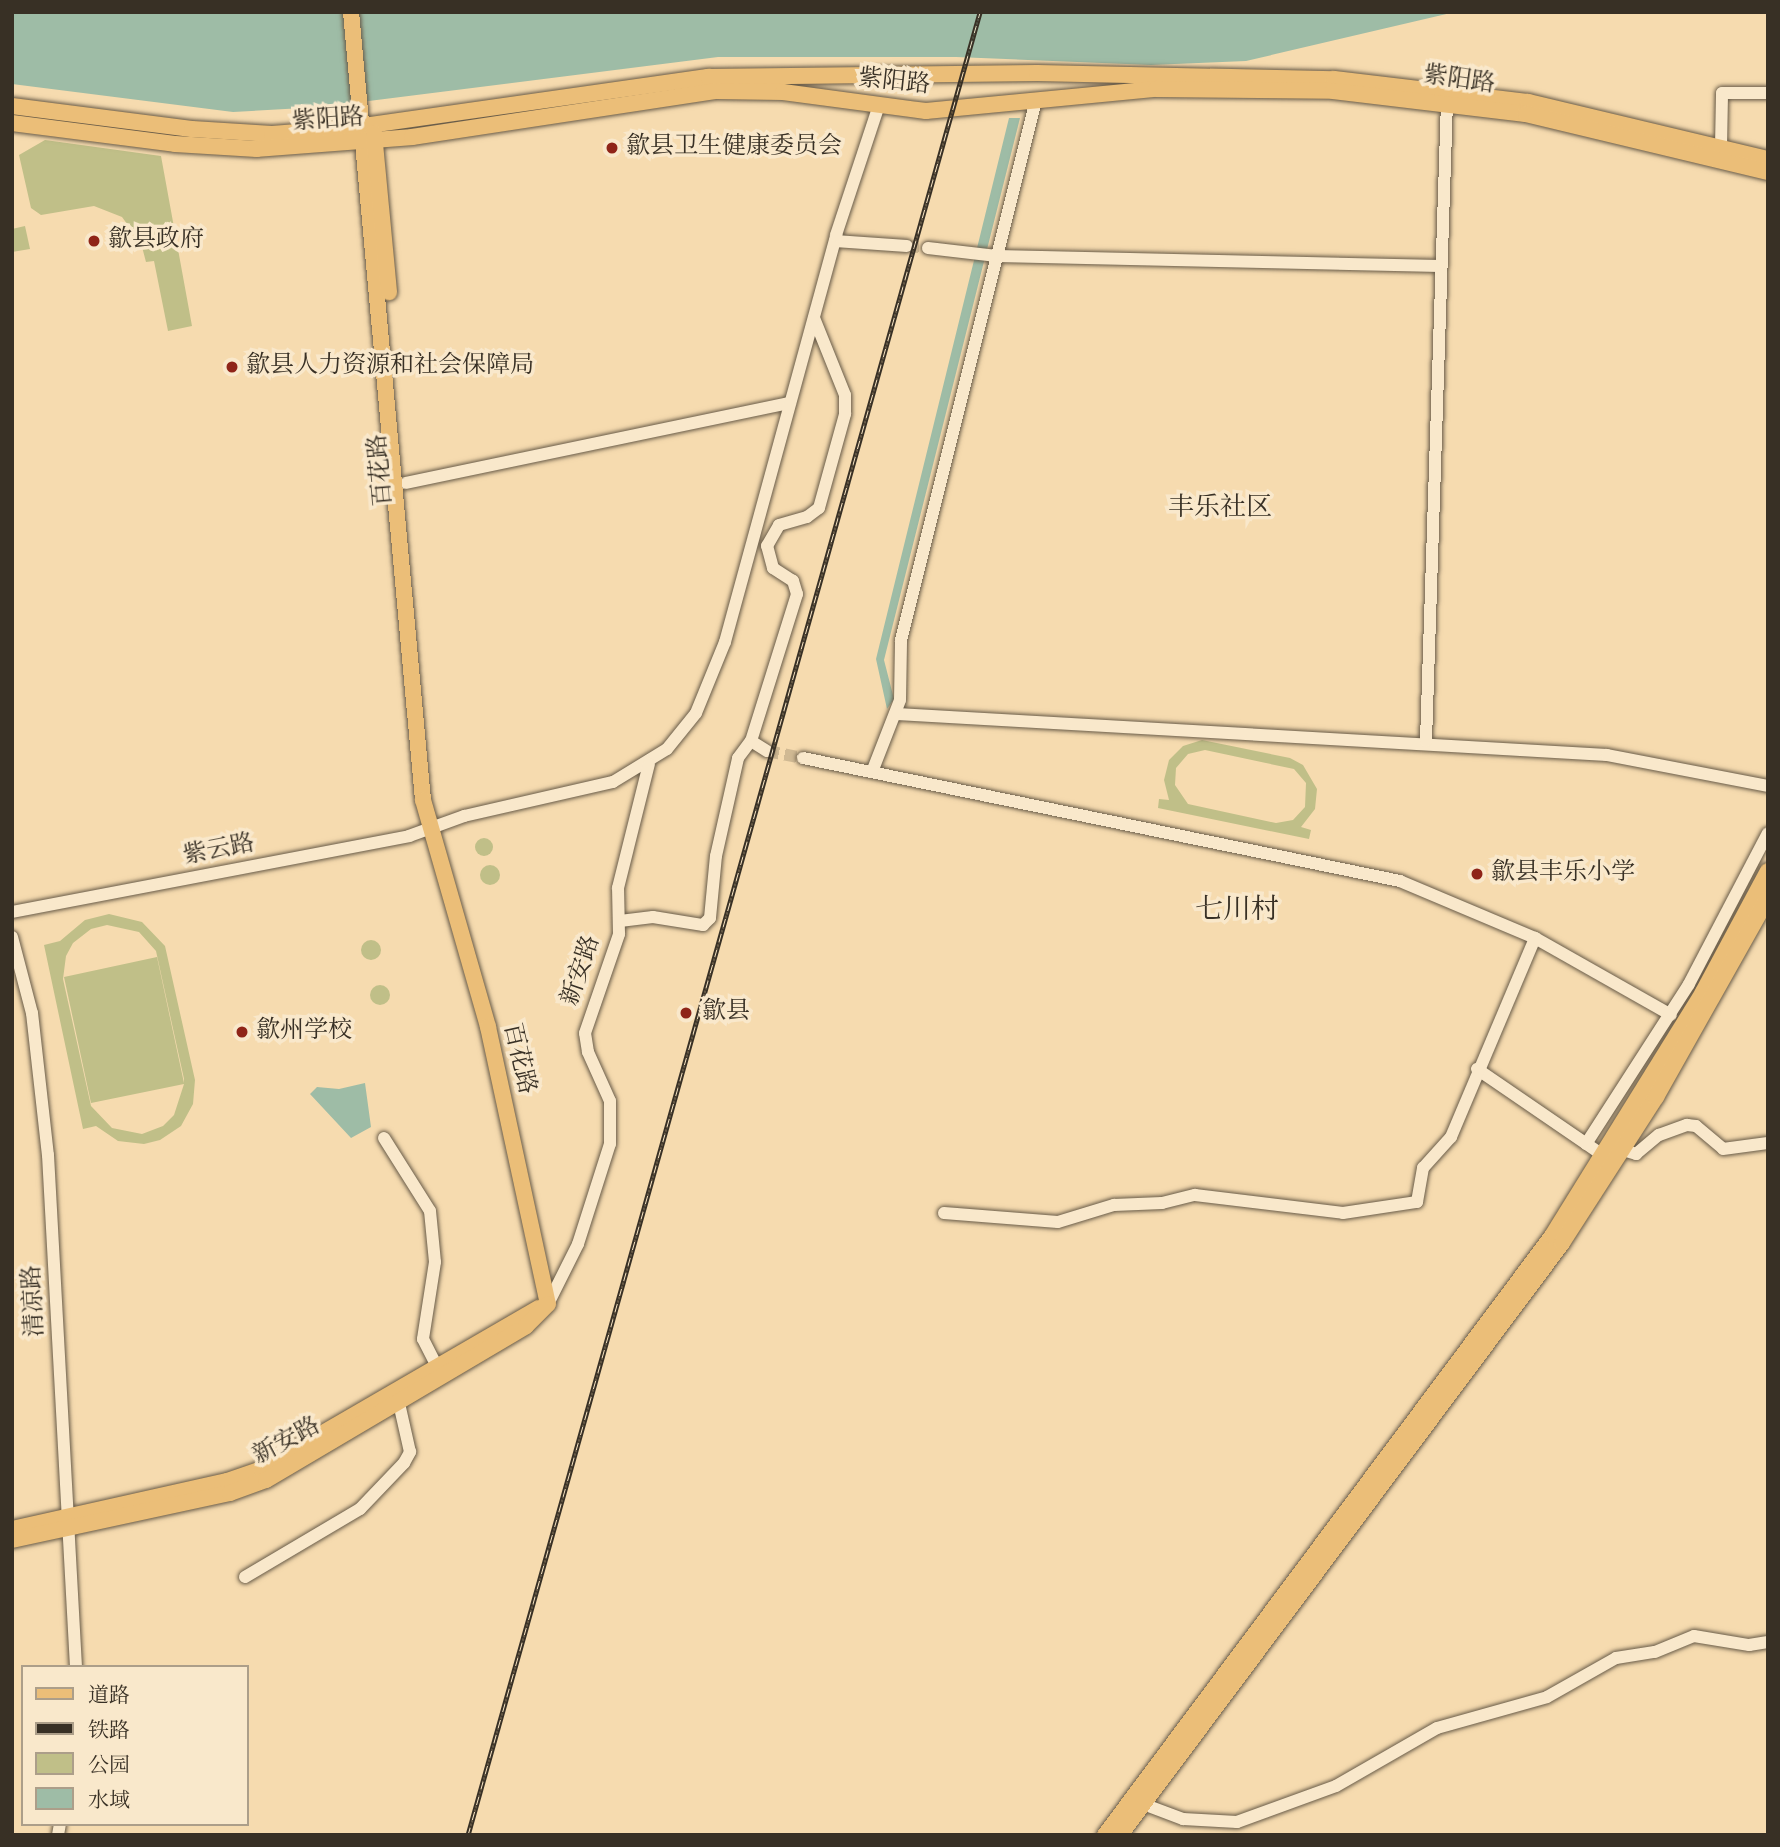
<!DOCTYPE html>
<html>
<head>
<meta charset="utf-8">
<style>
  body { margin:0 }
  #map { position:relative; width:1780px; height:1847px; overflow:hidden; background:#f6dbaf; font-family:"Old Standard TT","Noto Serif SC",serif }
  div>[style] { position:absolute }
  .green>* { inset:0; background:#c0bf88 }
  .round { border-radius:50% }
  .water>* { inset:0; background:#9ebca6 }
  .minor-tunnel>* { height:12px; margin-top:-6px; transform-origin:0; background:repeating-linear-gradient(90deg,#d0b993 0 12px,transparent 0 18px) }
  .roads { filter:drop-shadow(0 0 2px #685b48) drop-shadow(0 0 2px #685b48) }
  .minor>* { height:12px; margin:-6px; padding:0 6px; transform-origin:6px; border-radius:6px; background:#f9e8cb }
  .major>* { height:16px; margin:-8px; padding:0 8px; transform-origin:8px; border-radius:8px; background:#ebbe78 }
  .rail>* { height:5px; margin-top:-2.5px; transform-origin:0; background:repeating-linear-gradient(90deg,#f9e8cb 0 8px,#383025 0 16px); box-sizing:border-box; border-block:2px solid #383025 }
  .dots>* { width:19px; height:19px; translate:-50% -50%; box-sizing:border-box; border:4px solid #f9e8cb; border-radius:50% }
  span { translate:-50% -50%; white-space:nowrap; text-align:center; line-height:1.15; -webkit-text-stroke:7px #f9e8cb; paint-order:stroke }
  .street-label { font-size:24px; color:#383025 }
  .poi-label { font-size:24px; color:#383025 }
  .left { translate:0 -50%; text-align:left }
  .neighbourhood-label { font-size:26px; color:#383025 }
  .quarter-label { font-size:28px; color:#383025 }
  .frame { position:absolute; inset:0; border:14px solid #383025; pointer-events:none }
  .legend { position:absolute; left:21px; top:1665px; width:228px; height:161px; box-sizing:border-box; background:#f9e8cb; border:2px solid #ac9e89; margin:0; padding:9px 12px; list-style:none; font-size:21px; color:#383025 }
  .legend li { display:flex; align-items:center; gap:14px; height:35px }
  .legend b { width:35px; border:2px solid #ac9e89 }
</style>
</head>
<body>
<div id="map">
  <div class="green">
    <div style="clip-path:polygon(45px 140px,161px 156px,192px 326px,168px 331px,154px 261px,146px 262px,141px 243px,122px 217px,94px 206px,41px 215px,31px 208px,19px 155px)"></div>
    <div style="clip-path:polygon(25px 226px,30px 249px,12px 252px,12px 229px)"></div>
    <div style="clip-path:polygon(evenodd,1202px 740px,1290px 758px,1303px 765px,1317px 789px,1315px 809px,1301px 827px,1311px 830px,1309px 839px,1158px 808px,1159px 799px,1169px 800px,1164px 780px,1169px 760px,1183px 746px,1202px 740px,1205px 750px,1294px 769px,1306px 783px,1305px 807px,1293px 820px,1276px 823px,1188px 804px,1175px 785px,1176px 768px,1188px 754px,1205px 750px)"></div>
    <div class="round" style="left:475px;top:838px;width:18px;height:18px"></div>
    <div class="round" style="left:480px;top:865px;width:20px;height:20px"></div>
    <div style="clip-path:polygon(evenodd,109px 914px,142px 922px,165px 946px,195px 1080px,193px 1104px,181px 1126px,160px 1140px,144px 1144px,118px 1141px,96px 1126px,83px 1129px,44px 945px,60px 941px,85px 920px,109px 914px,107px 925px,139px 932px,156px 951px,184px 1079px,184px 1083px,157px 957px,64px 977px,91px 1103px,184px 1084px,174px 1115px,163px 1126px,142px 1134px,112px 1128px,91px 1106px,63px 979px,66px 956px,73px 943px,91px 929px,107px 925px)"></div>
    <div class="round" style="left:361px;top:940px;width:20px;height:20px"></div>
    <div class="round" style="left:370px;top:985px;width:20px;height:20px"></div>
  </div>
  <div class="water">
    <div style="clip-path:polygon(12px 12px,1455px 12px,1246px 61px,1151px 65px,956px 57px,718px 57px,321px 107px,233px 112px,12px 84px)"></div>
    <div style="clip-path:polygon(1009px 118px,1020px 118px,884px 660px,894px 699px,887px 709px,876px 659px)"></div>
    <div style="clip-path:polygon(365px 1083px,371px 1127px,351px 1138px,310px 1094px,317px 1087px,339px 1089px)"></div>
  </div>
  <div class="minor-tunnel">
    <div style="left:907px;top:246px;width:21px;rotate:5deg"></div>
    <div style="left:767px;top:751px;width:37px;rotate:11deg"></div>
  </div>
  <div class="roads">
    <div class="minor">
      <div style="left:1721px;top:147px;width:54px;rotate:-88.9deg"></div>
      <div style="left:1722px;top:93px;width:46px"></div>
      <div style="left:835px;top:241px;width:72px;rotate:4deg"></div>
      <div style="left:928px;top:248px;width:69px;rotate:6.6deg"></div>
      <div style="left:997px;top:256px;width:443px;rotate:1.3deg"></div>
      <div style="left:406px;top:483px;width:392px;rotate:-11.8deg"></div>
      <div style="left:897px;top:714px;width:711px;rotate:3.3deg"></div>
      <div style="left:1607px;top:755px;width:164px;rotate:10.9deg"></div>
      <div style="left:751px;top:741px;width:19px;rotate:32deg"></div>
      <div style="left:1426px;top:741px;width:639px;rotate:-88.12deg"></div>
      <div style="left:803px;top:758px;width:610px;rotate:11.64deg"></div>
      <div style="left:1400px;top:881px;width:147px;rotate:22.9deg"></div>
      <div style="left:1535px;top:938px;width:156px;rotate:29.5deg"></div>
      <div style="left:872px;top:772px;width:77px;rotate:-68.7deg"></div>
      <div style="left:900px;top:700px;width:60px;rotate:-89deg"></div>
      <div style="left:901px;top:640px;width:552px;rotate:-75.96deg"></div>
      <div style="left:12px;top:912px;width:404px;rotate:-10.8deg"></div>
      <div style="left:409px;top:836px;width:59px;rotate:-20deg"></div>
      <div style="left:464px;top:816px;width:153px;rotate:-12.9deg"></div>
      <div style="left:613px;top:782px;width:63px;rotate:-31.4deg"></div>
      <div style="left:667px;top:749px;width:46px;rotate:-51.1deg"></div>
      <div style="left:696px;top:713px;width:77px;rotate:-67.8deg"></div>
      <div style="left:725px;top:642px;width:422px;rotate:-74.7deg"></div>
      <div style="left:836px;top:235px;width:134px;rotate:-71.7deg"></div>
      <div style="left:620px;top:921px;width:33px;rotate:-7deg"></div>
      <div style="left:653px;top:917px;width:51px;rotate:9.1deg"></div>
      <div style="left:703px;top:925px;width:10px;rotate:-45deg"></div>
      <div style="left:710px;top:918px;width:62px;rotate:-84.5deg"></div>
      <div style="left:716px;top:856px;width:100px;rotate:-77.3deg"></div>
      <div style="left:738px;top:758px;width:21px;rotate:-53deg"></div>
      <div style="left:751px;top:741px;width:154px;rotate:-72.6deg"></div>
      <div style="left:797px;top:594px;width:14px;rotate:-107deg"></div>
      <div style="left:793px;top:581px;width:24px;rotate:-147deg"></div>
      <div style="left:773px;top:568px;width:23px;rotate:-105deg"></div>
      <div style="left:767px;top:546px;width:24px;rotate:-60deg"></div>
      <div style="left:779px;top:525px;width:29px;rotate:-16deg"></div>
      <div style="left:807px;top:517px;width:15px;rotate:-37deg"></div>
      <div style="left:819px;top:508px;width:98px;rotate:-74.5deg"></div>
      <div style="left:845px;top:414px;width:19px;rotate:-90deg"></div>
      <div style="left:845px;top:395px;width:83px;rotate:-111.9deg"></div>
      <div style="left:12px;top:937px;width:79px;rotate:75.3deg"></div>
      <div style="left:32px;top:1013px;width:143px;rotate:83.6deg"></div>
      <div style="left:48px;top:1155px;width:513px;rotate:86.87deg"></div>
      <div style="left:1477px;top:1069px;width:154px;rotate:34.4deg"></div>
      <div style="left:384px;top:1138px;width:86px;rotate:57.8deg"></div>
      <div style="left:430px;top:1211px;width:51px;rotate:84.4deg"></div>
      <div style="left:435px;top:1262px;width:78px;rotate:98.9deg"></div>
      <div style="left:423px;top:1339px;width:31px;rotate:63deg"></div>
      <div style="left:1586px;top:1144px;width:190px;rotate:-57.2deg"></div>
      <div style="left:1689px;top:984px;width:170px;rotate:-62.4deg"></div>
      <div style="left:1623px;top:1150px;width:14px;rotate:17deg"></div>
      <div style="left:1636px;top:1154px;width:30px;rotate:-40deg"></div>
      <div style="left:1659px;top:1135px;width:30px;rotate:-20deg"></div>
      <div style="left:1687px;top:1125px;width:9px;rotate:6deg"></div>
      <div style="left:1696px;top:1126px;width:35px;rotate:40deg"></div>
      <div style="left:1723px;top:1149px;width:45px;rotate:-7.6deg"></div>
      <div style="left:944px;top:1213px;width:114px;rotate:4.5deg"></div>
      <div style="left:1058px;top:1222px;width:59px;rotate:-16.9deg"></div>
      <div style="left:1114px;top:1205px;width:48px;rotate:-2.4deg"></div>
      <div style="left:1162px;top:1203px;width:34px;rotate:-14deg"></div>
      <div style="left:1195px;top:1195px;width:149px;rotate:6.9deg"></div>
      <div style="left:1343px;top:1213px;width:75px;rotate:-8.5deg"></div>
      <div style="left:1417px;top:1202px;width:35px;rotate:-80deg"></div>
      <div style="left:1423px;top:1168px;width:42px;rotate:-47.9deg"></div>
      <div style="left:1451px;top:1137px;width:216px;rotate:-67.1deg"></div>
      <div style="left:548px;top:1304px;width:67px;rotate:-63.4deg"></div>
      <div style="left:578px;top:1244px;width:105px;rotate:-72.3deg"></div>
      <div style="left:610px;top:1144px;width:43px;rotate:-90deg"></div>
      <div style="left:610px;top:1101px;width:54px;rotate:-114.2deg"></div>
      <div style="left:588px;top:1052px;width:19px;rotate:-99deg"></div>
      <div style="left:585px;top:1033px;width:105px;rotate:-71deg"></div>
      <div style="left:619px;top:934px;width:46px;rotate:-91.2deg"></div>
      <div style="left:618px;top:888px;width:128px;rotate:-76deg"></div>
      <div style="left:245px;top:1577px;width:134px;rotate:-30.6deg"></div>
      <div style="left:360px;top:1509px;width:64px;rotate:-46.3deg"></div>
      <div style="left:404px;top:1463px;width:13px;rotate:-61deg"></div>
      <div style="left:410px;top:1452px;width:50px;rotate:-102.7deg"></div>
      <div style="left:1143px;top:1804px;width:43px;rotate:20.6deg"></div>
      <div style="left:1183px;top:1819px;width:54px;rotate:3.2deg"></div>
      <div style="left:1237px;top:1822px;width:105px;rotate:-20deg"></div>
      <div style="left:1336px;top:1786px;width:116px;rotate:-29.9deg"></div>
      <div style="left:1437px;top:1728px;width:114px;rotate:-15.7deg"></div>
      <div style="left:1547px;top:1697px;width:79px;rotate:-29.5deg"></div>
      <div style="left:1616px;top:1658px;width:39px;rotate:-9deg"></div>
      <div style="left:1655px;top:1652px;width:42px;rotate:-22.3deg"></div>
      <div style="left:1694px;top:1636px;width:56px;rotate:9.3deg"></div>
      <div style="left:1749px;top:1645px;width:19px;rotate:-9deg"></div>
      <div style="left:58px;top:1835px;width:11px;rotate:-80deg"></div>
    </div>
    <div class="major">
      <div style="left:351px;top:12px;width:791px;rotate:84.78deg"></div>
      <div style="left:423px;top:800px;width:236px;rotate:74deg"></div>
      <div style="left:488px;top:1027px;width:283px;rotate:77.8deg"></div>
      <div style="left:12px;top:106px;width:181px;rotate:7.3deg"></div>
      <div style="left:192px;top:129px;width:80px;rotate:3.6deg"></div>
      <div style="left:272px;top:134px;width:77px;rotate:-4.5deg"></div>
      <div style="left:349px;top:128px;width:363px;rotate:-8.1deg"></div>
      <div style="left:708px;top:77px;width:329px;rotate:-0.7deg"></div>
      <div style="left:1037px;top:73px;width:297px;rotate:1.2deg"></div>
      <div style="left:1334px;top:79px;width:195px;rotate:6.8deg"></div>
      <div style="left:1528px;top:102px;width:247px;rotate:13.4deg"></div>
      <div style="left:12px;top:123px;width:164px;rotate:7.3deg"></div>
      <div style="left:175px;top:144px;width:82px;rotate:3.5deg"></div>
      <div style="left:257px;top:149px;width:155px;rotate:-4.4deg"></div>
      <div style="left:412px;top:137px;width:308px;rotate:-8.6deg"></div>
      <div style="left:717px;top:91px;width:66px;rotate:0.9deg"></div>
      <div style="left:783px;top:92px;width:144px;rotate:7.6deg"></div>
      <div style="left:926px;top:111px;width:231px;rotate:-5.5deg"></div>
      <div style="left:1156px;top:89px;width:177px;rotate:0.6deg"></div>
      <div style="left:1333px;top:91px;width:194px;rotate:6.8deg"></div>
      <div style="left:1526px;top:114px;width:249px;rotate:13.5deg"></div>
      <div style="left:374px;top:133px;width:160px;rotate:84.6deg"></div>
      <div style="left:12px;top:1529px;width:220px;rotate:-12.6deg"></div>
      <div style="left:227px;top:1481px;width:36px;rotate:-19deg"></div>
      <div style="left:261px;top:1469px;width:321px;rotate:-30.1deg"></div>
      <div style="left:12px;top:1540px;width:223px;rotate:-12.2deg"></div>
      <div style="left:230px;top:1493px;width:38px;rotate:-20deg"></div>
      <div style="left:266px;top:1480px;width:302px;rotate:-30.6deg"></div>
      <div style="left:526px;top:1326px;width:31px;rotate:-45deg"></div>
      <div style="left:1105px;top:1835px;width:747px;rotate:-53.27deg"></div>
      <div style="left:1552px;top:1236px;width:287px;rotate:-58.2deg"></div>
      <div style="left:1703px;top:992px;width:137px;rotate:-61.8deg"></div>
      <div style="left:1120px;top:1835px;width:739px;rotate:-53.25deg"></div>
      <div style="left:1562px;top:1243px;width:174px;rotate:-57.2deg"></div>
      <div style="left:1656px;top:1097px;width:228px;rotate:-60.6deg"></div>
    </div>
  </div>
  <div class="rail">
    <div style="left:468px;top:1835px;width:1894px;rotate:-74.31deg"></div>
  </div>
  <div class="dots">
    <div style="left:612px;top:148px;background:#8f2418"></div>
    <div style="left:94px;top:241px;background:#8f2418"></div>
    <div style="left:232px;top:367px;background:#8f2418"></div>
    <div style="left:1477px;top:874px;background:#8f2418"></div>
    <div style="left:686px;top:1013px;background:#8f2418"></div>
    <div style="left:242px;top:1032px;background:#8f2418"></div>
  </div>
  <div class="street-label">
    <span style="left:1459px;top:81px;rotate:8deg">紫阳路</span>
    <span style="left:894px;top:83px;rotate:6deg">紫阳路</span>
    <span style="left:328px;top:121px;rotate:-4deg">紫阳路</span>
    <span style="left:382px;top:470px;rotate:-95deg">百花路</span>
    <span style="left:219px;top:851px;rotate:-11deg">紫云路</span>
    <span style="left:582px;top:971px;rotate:-71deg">新安路</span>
    <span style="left:518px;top:1059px;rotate:77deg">百花路</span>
    <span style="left:35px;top:1301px;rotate:-93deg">清凉路</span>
    <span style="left:287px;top:1442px;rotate:-28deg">新安路</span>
  </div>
  <div class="poi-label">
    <span class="left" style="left:626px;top:148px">歙县卫生健康委员会</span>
    <span class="left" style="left:108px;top:241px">歙县政府</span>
    <span class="left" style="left:246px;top:367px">歙县人力资源和社会保障局</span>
    <span class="left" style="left:1491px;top:874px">歙县丰乐小学</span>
    <span class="left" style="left:702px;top:1013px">歙县</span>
    <span class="left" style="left:256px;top:1032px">歙州学校</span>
  </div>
  <div class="neighbourhood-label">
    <span style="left:1220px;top:509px">丰乐社区</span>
  </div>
  <div class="quarter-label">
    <span style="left:1237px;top:911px">七川村</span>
  </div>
  <div class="frame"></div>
  <ul class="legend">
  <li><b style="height:9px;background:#ebbe78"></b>道路</li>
  <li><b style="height:9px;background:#383025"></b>铁路</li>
  <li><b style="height:19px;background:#c0bf88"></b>公园</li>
  <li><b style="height:19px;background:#9ebca6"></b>水域</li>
  </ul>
</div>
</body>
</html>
